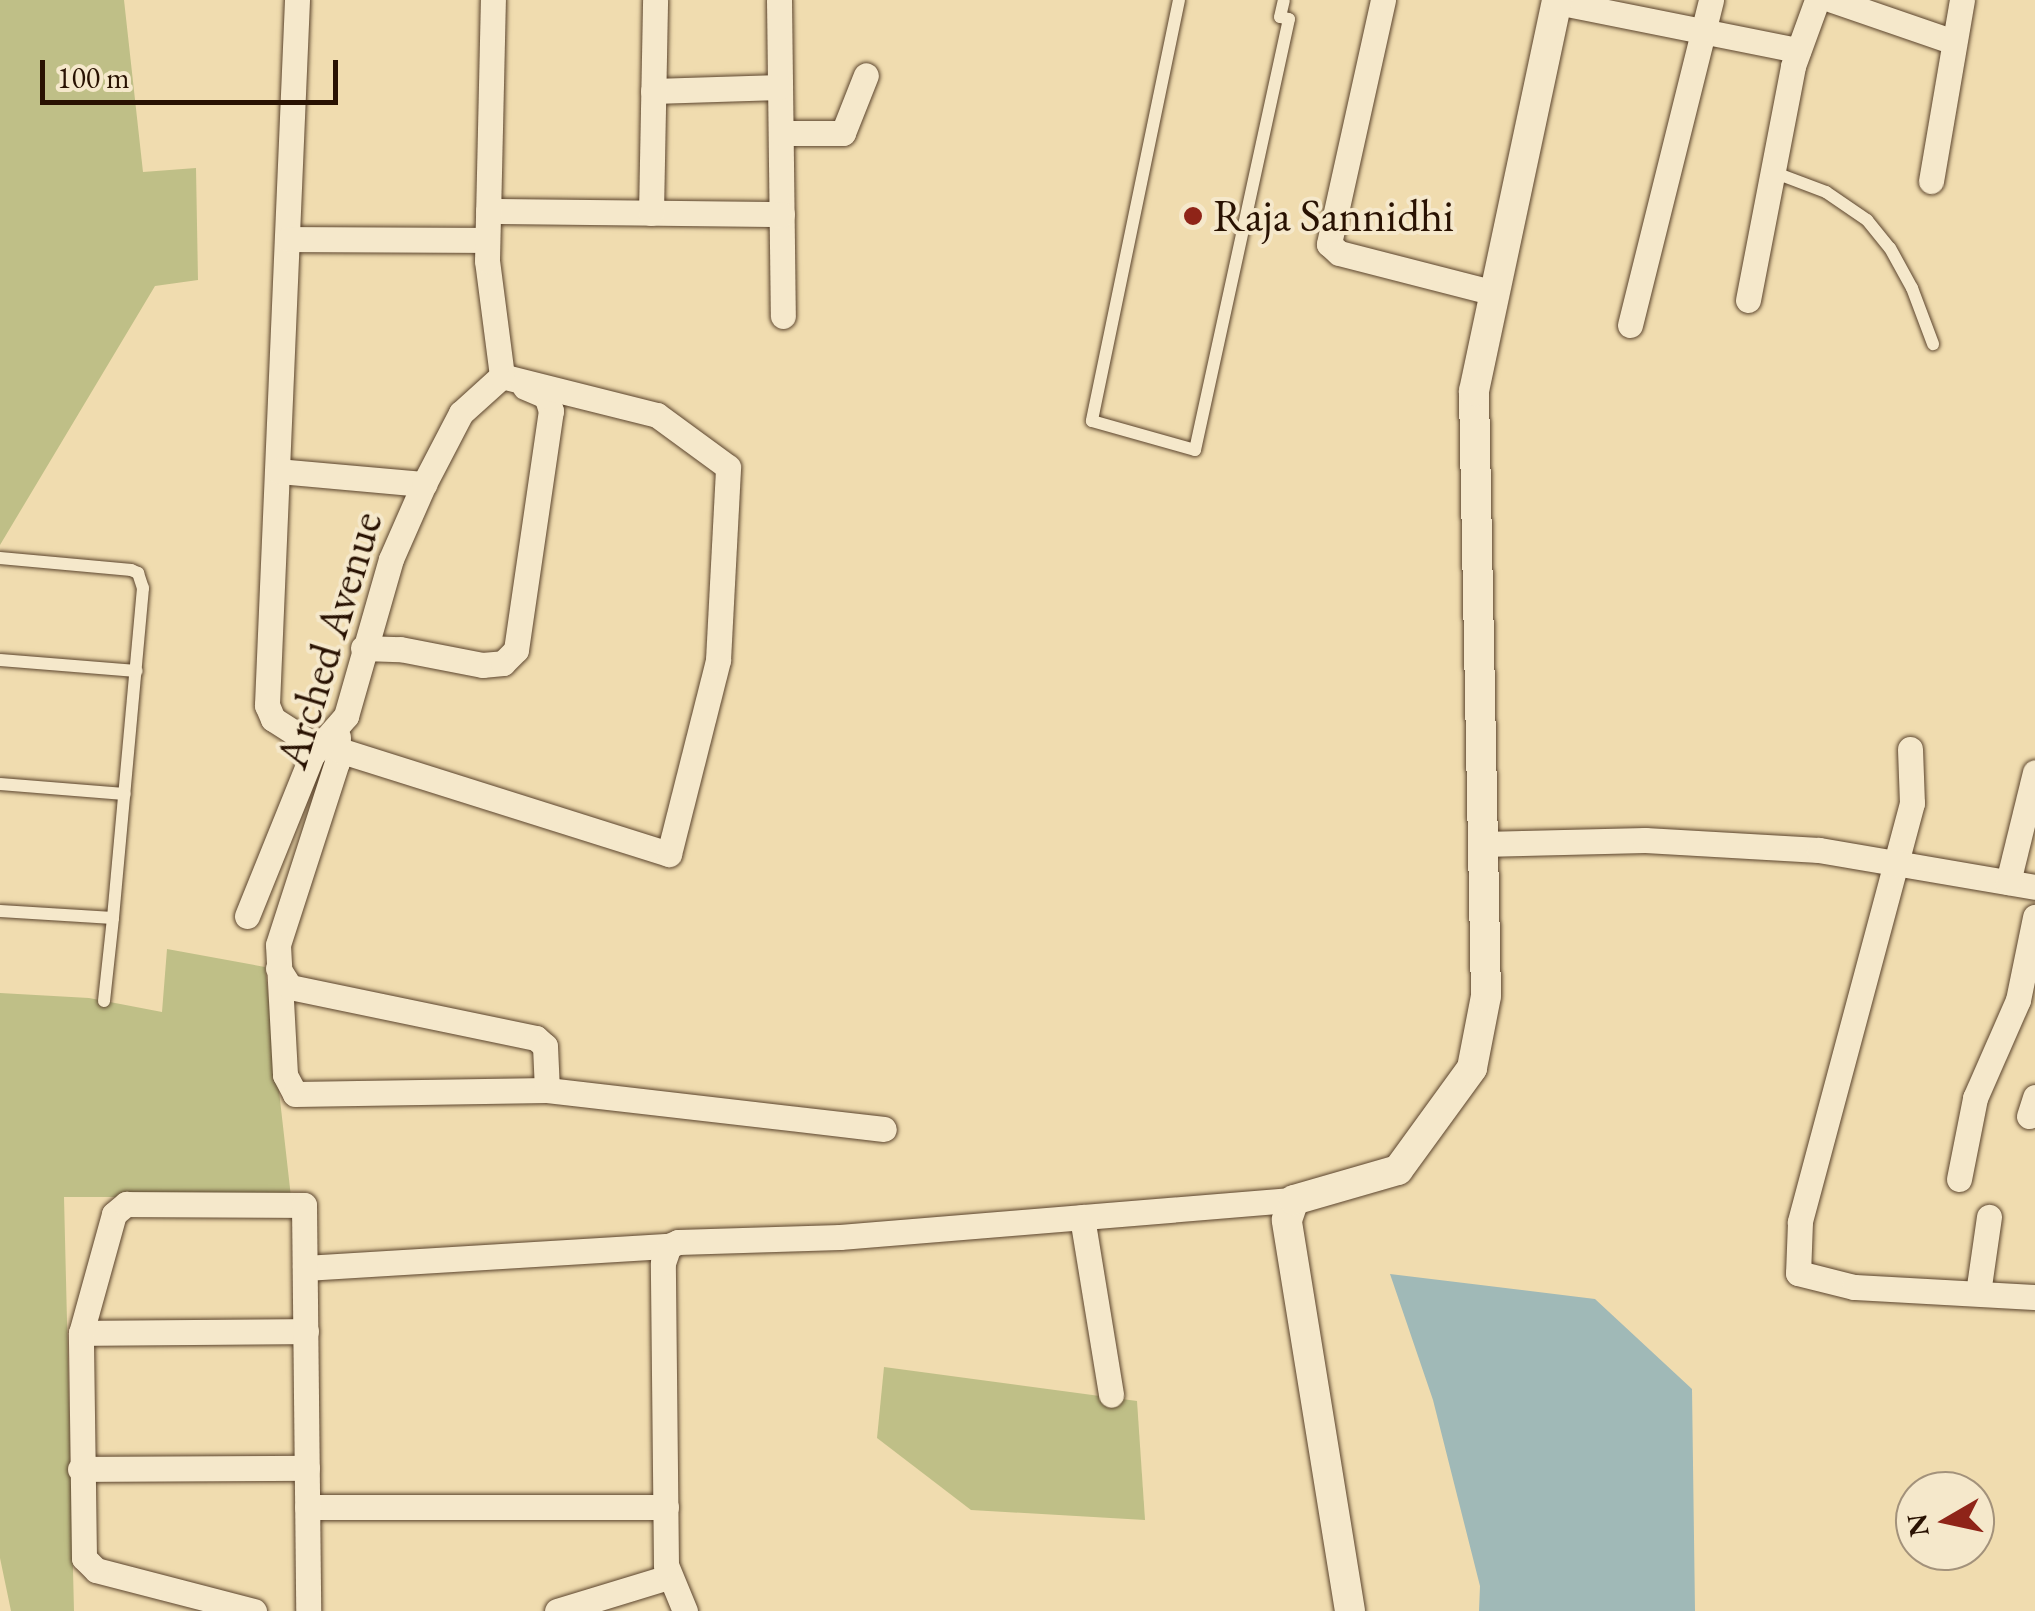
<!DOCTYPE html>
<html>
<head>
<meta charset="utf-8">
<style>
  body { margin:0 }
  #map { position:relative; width:2035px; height:1611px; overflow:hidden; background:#f0dcaf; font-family:"EB Garamond",serif }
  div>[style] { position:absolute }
  .green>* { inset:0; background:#bfbf87 }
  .water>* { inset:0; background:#a0b9b7 }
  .roads { filter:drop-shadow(0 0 2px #5b442d) drop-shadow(0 0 2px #5b442d) }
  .service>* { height:12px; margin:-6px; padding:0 6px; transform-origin:6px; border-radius:6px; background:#f5e8cb }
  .minor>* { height:25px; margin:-12.5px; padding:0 12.5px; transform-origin:12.5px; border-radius:12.5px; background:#f5e8cb }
  .tertiary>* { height:30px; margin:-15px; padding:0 15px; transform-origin:15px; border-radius:15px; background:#f5e8cb }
  .dots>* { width:28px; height:28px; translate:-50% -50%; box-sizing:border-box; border:5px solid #f5e8cb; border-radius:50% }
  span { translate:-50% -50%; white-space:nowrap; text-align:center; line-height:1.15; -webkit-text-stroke:8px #f5e8cb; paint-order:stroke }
  .poi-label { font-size:45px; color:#291202 }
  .left { translate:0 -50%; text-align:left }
  .street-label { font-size:45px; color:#291202 }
  .north { position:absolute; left:1895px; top:1471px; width:100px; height:100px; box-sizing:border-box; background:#f5e8cb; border:2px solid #a3927b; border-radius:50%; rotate:261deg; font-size:28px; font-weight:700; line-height:40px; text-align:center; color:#291202 }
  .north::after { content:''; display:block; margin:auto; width:35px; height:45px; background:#8f2418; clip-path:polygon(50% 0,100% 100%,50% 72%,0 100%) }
  .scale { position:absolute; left:40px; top:60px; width:298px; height:45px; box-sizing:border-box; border:5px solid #291202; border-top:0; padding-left:12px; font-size:30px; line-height:35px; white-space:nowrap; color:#291202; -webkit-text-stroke:8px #f5e8cb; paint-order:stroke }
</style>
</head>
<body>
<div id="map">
  <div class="green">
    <div style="clip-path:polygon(0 0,124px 0,143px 172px,196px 168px,198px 280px,155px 286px,0 545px)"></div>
    <div style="clip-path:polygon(167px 949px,265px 967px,291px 1197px,64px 1197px,74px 1611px,11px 1611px,0 1558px,0 993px,89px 998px,162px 1012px)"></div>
    <div style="clip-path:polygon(884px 1367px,1137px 1401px,1145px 1520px,971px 1510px,877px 1438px)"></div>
  </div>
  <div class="water">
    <div style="clip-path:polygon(1390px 1274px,1595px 1299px,1692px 1389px,1695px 1611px,1479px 1611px,1480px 1586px,1433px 1400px)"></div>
  </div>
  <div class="roads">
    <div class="service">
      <div style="left:1179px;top:0;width:430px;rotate:101.7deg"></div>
      <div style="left:1092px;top:421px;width:107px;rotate:15.7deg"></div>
      <div style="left:1195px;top:450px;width:441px;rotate:-77.7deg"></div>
      <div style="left:1289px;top:19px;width:9px;rotate:-167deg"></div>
      <div style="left:1280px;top:17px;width:17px;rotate:-77deg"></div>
      <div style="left:1773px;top:172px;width:57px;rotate:20.7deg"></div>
      <div style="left:1826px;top:192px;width:50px;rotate:34.3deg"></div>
      <div style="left:1867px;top:220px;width:36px;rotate:51deg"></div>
      <div style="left:1890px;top:248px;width:46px;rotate:61.2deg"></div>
      <div style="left:1912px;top:288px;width:60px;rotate:69.4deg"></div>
      <div style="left:0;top:558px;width:132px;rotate:5.2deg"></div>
      <div style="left:131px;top:570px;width:8px;rotate:23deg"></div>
      <div style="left:138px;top:573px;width:16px;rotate:72deg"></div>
      <div style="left:143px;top:588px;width:331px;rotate:95.2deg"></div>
      <div style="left:113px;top:918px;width:113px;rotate:-176.5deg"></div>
      <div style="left:0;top:660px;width:137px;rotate:4.6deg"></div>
      <div style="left:0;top:784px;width:125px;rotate:4.6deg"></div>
      <div style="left:104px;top:1001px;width:83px;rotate:-83.8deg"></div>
    </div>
    <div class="minor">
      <div style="left:297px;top:0;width:706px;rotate:92.44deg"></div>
      <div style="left:267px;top:705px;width:15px;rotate:67deg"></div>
      <div style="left:273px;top:719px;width:52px;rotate:32.5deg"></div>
      <div style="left:779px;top:0;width:316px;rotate:89.3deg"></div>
      <div style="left:1383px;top:0;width:250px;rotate:102.5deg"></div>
      <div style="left:1329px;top:244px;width:13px;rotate:42deg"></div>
      <div style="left:1339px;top:253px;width:161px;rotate:14.4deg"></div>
      <div style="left:1832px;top:0;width:129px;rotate:19deg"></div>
      <div style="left:1557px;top:2px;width:246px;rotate:11.3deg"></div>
      <div style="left:653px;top:91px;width:127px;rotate:-1.8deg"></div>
      <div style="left:781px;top:133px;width:62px"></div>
      <div style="left:843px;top:133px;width:62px;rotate:-68.4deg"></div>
      <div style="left:1931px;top:181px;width:184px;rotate:-80.3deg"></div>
      <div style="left:488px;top:211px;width:294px;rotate:0.6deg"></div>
      <div style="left:651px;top:213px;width:213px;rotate:-88.9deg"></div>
      <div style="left:288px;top:239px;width:198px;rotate:0.3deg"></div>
      <div style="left:1748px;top:300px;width:238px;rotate:-79.1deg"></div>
      <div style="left:1793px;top:66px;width:70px;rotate:-70deg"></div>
      <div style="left:1630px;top:325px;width:335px;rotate:-76deg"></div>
      <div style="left:278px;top:471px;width:147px;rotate:5.1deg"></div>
      <div style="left:363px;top:648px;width:37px;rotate:2deg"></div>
      <div style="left:400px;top:649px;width:84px;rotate:11deg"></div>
      <div style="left:482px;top:665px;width:21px;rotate:-5deg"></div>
      <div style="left:503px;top:663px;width:18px;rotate:-45deg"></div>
      <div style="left:516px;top:650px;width:242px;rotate:-81.7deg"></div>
      <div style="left:551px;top:411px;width:16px;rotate:-108deg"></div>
      <div style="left:546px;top:396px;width:23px;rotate:-157deg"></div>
      <div style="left:338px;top:737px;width:25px;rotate:92deg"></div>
      <div style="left:337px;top:762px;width:192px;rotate:107.9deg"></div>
      <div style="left:278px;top:945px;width:130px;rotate:86.9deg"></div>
      <div style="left:285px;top:1075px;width:21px;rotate:62deg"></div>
      <div style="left:295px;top:1094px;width:252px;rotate:-0.9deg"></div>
      <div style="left:547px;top:1090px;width:339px;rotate:6.6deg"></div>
      <div style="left:1910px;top:749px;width:54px;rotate:87.9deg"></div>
      <div style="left:1912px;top:803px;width:434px;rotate:105deg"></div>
      <div style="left:1800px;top:1222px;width:51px;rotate:92.2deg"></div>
      <div style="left:1798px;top:1273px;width:58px;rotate:14deg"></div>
      <div style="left:1854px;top:1287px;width:181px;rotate:3.2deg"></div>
      <div style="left:339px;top:750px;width:346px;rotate:17.5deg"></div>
      <div style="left:669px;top:854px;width:200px;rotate:-75.8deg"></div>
      <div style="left:718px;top:660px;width:193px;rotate:-87deg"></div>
      <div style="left:728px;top:467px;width:88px;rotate:-143.8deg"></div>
      <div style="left:657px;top:415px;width:160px;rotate:-165.9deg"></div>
      <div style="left:1482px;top:844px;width:163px;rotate:-1.4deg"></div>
      <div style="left:1645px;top:840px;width:174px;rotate:3.3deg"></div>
      <div style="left:1819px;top:850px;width:219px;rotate:9.7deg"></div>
      <div style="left:2008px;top:882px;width:113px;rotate:-76.2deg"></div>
      <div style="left:247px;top:916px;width:174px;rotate:-68deg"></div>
      <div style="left:312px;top:755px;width:52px;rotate:-48.9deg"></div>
      <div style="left:346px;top:716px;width:163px;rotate:-74deg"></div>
      <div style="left:391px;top:559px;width:82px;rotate:-66.3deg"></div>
      <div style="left:424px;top:484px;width:80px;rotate:-62.5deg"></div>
      <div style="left:461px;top:413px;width:55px;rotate:-42.1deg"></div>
      <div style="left:502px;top:376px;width:116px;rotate:-97.4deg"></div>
      <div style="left:487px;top:261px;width:261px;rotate:-88.7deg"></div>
      <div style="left:278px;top:968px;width:22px;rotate:58deg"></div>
      <div style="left:290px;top:987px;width:251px;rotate:11.7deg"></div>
      <div style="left:536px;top:1038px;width:12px;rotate:42deg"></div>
      <div style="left:545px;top:1046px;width:44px;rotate:87.4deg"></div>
      <div style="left:2029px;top:1116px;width:20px;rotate:-72deg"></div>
      <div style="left:1959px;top:1179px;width:83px;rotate:-78.8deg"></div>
      <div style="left:1975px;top:1098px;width:107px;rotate:-66.3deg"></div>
      <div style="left:2018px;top:1000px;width:85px;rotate:-78.4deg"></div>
      <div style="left:1082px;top:1217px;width:180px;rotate:80.7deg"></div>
      <div style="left:305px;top:1268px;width:365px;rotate:-3.5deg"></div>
      <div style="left:1978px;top:1293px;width:77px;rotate:-81.8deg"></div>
      <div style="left:81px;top:1333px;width:225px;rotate:-0.5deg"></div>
      <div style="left:80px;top:1469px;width:227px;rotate:-0.3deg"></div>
      <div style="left:307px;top:1507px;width:359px"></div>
      <div style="left:254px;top:1611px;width:163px;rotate:-165.5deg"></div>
      <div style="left:96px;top:1570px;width:17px;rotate:-135deg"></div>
      <div style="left:84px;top:1558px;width:225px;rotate:-90.8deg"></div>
      <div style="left:81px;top:1333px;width:123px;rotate:-74.5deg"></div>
      <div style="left:114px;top:1214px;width:16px;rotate:-40deg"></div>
      <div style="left:126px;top:1204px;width:178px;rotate:0.3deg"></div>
      <div style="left:304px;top:1205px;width:406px;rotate:89.4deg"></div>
      <div style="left:557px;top:1611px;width:116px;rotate:-17deg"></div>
      <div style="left:685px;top:1611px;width:50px;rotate:-112.4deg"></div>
      <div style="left:666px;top:1565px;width:302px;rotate:-90.6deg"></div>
      <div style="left:663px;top:1263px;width:18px;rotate:-71deg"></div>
      <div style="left:669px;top:1246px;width:10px;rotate:-24deg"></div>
      <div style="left:678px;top:1242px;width:162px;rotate:-1.8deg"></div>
      <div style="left:840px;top:1237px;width:456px;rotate:-4.7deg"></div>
    </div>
    <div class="tertiary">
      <div style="left:1350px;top:1611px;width:396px;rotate:-99.2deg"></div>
      <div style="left:1287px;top:1220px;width:21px;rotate:-71deg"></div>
      <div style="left:1294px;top:1200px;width:108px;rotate:-16.1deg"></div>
      <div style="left:1398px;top:1170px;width:126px;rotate:-54deg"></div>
      <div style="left:1472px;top:1068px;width:73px;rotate:-79deg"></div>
      <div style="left:1486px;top:996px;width:605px;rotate:-91.14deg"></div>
      <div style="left:1474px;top:391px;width:400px;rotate:-78deg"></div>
    </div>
  </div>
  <div class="dots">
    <div style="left:1193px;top:216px;background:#8f2418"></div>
  </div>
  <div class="poi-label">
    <span class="left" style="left:1213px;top:216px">Raja Sannidhi</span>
  </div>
  <div class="street-label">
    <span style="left:329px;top:640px;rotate:-73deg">Arched Avenue</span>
  </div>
  <div class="north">N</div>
  <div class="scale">100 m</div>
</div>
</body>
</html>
